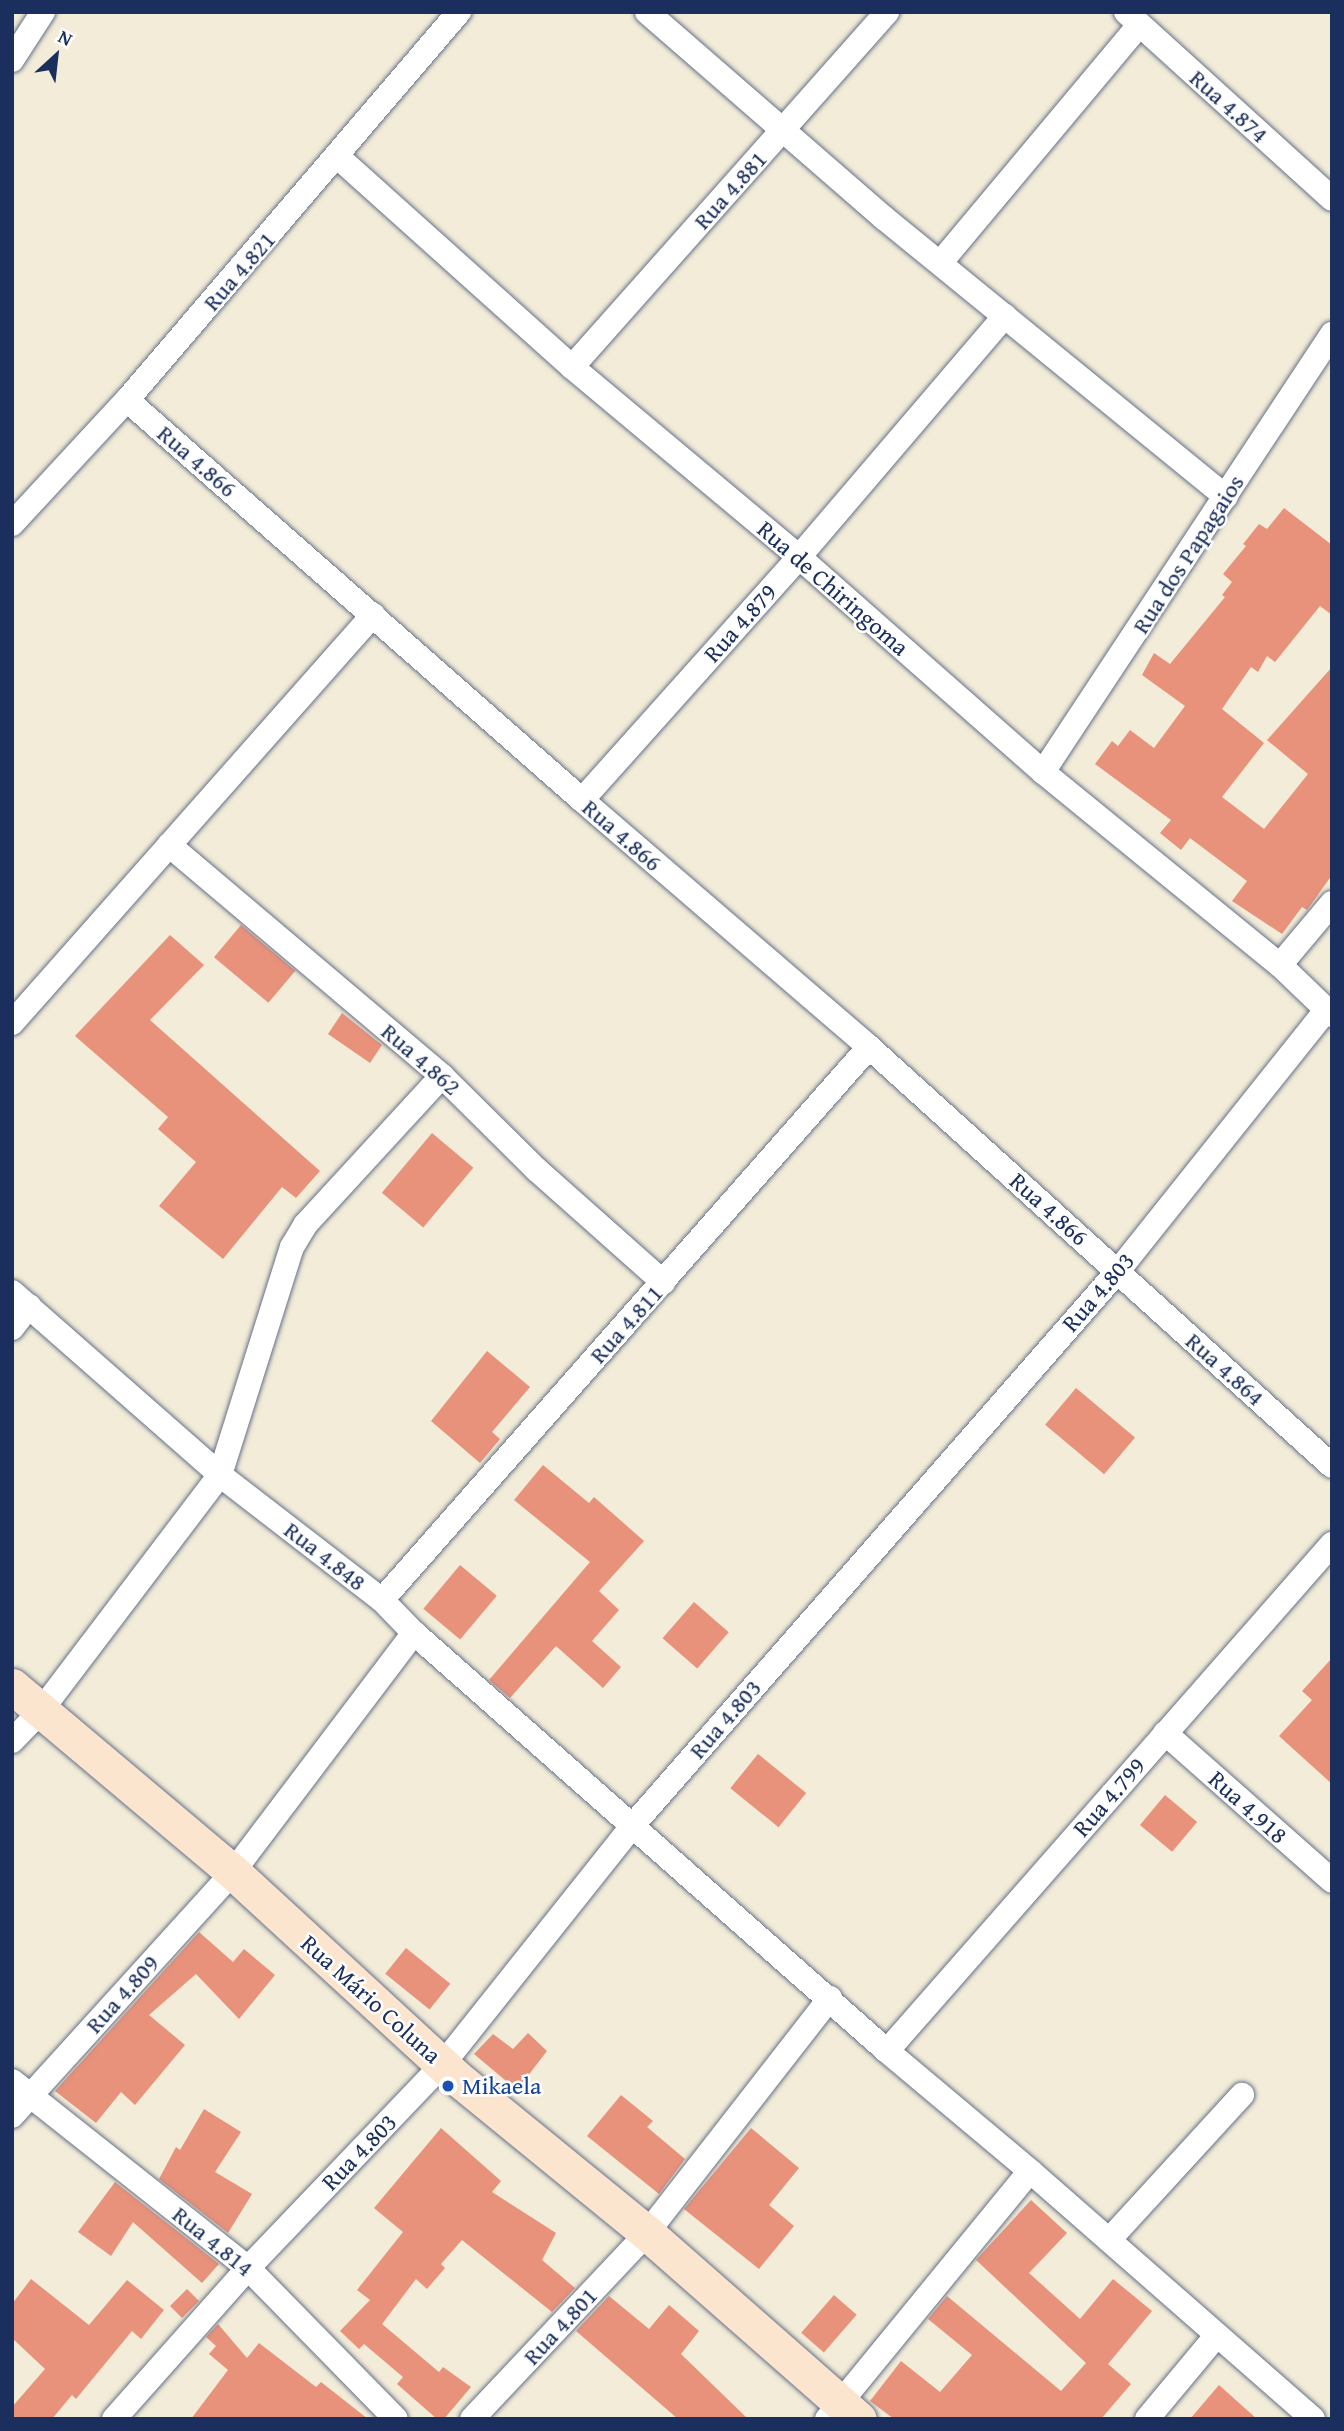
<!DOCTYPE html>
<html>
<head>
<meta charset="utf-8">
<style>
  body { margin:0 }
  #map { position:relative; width:1344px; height:2431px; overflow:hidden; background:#f2ecd8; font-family:"Gentium Book Plus",serif }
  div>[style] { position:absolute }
  .building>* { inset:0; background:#e8927c; transform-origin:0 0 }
  .roads { filter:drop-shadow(0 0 2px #667189) drop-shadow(0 0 2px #667189) }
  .minor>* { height:24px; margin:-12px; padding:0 12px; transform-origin:12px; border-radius:12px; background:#fff }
  .secondary>* { height:35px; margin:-17.5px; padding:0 17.5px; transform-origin:17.5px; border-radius:17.5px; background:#fce5cf }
  .dots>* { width:19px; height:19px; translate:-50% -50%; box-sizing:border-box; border:4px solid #fff; border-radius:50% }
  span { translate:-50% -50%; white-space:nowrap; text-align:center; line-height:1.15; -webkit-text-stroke:5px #fff; paint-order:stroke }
  .street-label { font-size:24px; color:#1b2f5e }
  .transit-label { font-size:24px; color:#164399 }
  .left { translate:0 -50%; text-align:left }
  .frame { position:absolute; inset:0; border:14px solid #1b2f5e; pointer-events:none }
  .north { position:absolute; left:21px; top:21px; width:70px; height:70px; -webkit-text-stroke:5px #fff; paint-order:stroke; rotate:27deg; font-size:19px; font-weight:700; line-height:28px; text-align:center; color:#1b2f5e }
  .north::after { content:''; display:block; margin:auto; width:24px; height:32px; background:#1b2f5e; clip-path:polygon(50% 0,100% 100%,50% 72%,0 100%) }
</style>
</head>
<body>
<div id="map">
  <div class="building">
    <div style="clip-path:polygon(1284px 508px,1332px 545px,1332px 615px,1320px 606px,1275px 662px,1267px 656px,1258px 672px,1251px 667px,1222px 709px,1264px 743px,1222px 797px,1264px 829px,1308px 774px,1267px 740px,1332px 667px,1332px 875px,1307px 910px,1302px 907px,1282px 934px,1232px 901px,1247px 881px,1190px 838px,1181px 850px,1160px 833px,1171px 820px,1095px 764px,1112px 741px,1118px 746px,1130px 730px,1154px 748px,1185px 706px,1142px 675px,1154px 653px,1170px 664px,1225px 597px,1222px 595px,1232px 582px,1223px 574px,1246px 546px,1243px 544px,1259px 524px,1267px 529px)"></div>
    <div style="left:241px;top:925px;width:71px;height:42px;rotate:40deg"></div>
    <div style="clip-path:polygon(170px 935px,204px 965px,150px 1020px,320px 1171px,296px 1198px,282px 1187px,223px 1259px,159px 1206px,196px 1162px,158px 1129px,168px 1117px,75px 1036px)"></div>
    <div style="clip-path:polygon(342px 1013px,382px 1045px,370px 1063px,328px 1034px)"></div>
    <div style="left:432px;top:1133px;width:54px;height:78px;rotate:40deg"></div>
    <div style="clip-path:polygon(487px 1351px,530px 1387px,492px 1432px,500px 1439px,480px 1463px,431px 1421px)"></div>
    <div style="left:1076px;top:1388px;width:77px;height:48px;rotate:40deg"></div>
    <div style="clip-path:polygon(543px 1465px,589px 1503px,594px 1497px,644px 1541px,599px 1591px,619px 1610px,592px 1641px,621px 1667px,603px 1688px,556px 1646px,510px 1698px,489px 1680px,590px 1562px,514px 1500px)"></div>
    <div style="left:460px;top:1565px;width:48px;height:57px;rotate:40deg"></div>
    <div style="left:694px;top:1602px;width:46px;height:48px;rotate:41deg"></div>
    <div style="clip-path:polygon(1332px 1658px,1332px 1784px,1279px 1736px,1312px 1700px,1302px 1691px)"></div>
    <div style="left:758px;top:1754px;width:62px;height:44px;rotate:39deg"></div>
    <div style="left:1165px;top:1795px;width:42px;height:39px;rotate:40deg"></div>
    <div style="clip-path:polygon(199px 1932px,233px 1962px,244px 1949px,275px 1975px,239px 2019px,196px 1974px,149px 2015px,185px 2045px,135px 2105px,121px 2092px,96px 2123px,55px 2091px)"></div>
    <div style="left:406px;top:1948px;width:57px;height:33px;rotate:39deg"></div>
    <div style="clip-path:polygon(528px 2033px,547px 2051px,517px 2090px,474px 2054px,493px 2034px,513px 2049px)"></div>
    <div style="clip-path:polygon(621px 2095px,653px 2121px,647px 2127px,685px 2159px,659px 2194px,587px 2136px)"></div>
    <div style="clip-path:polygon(204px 2109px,241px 2132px,215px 2172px,252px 2194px,228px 2233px,159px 2179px,176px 2147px,180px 2150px)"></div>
    <div style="clip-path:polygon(441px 2128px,501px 2181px,492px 2192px,556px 2233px,542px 2260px,575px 2288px,552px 2312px,462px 2240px,441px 2264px,445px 2268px,427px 2289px,416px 2279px,382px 2324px,439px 2372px,443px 2367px,471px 2387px,444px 2419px,437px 2419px,397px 2384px,403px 2377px,364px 2344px,359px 2349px,340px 2331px,370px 2300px,357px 2290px,403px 2232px,374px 2208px)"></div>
    <div style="clip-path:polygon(751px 2128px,799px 2168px,769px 2205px,794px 2226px,759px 2269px,684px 2209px)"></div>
    <div style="clip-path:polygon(115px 2182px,219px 2264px,202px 2283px,133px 2222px,111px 2256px,78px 2232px)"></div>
    <div style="clip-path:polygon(1031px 2200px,1067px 2233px,1029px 2273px,1080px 2319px,1113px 2279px,1152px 2311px,1108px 2364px,1131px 2384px,1101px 2419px,894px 2419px,870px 2401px,901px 2361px,940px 2392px,972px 2355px,928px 2319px,947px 2296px,1061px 2391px,1086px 2363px,976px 2260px)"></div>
    <div style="clip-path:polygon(31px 2279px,89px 2325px,127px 2280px,164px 2310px,141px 2339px,132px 2331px,76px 2399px,72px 2395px,52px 2419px,12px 2419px,12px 2407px,45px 2369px,12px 2338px,12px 2304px)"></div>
    <div style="left:187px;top:2289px;width:17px;height:24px;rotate:45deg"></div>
    <div style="left:834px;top:2295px;width:30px;height:50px;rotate:41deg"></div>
    <div style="clip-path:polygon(609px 2296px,649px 2329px,669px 2305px,699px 2331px,681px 2354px,748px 2419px,678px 2419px,576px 2331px)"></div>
    <div style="clip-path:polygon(218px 2324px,247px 2358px,259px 2343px,316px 2387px,321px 2382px,368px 2419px,191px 2419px,228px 2370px,209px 2354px,216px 2346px,206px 2337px)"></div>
    <div style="clip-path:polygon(1219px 2385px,1257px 2419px,1190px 2419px)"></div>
  </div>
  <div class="roads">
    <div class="minor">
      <div style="left:647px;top:12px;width:314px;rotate:41deg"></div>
      <div style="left:884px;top:218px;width:441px;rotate:39.2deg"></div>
      <div style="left:1126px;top:12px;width:278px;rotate:42.2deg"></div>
      <div style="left:12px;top:60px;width:57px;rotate:-57.1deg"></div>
      <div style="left:338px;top:157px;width:314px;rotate:41.9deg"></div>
      <div style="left:572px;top:367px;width:296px;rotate:39.9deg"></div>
      <div style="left:799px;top:557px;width:325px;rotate:41.4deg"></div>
      <div style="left:1043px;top:772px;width:306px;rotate:39.2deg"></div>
      <div style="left:1280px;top:965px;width:72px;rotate:43.9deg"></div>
      <div style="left:941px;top:262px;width:309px;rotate:-50.1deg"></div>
      <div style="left:572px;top:367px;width:475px;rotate:-48.4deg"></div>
      <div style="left:127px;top:400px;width:606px;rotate:41.32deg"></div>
      <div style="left:582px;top:800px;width:379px;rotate:40.7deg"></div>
      <div style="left:869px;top:1047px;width:624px;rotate:42.14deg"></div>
      <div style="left:12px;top:524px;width:169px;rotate:-47.2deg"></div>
      <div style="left:127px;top:400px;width:511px;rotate:-49.45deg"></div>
      <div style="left:1043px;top:772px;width:525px;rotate:-56.58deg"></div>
      <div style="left:582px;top:800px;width:326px;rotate:-48.2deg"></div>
      <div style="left:799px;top:557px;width:317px;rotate:-49.5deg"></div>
      <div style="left:169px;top:845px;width:358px;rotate:40.2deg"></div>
      <div style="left:442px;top:1076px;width:134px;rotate:44.7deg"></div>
      <div style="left:537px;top:1170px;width:169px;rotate:41.6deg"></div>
      <div style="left:1280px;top:965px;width:81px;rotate:-50deg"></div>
      <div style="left:12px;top:1023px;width:545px;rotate:-48.5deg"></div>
      <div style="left:12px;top:1292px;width:277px;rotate:41.3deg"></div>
      <div style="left:220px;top:1475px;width:205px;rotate:37.7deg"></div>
      <div style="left:382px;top:1600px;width:46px;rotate:45.9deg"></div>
      <div style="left:414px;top:1633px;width:631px;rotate:41.47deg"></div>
      <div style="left:887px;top:2051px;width:187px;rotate:40deg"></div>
      <div style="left:1030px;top:2171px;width:376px;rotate:41.2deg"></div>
      <div style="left:12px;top:1328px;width:28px;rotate:-52deg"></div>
      <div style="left:382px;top:1600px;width:737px;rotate:-48.63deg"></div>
      <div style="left:1165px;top:1733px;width:223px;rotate:41.5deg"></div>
      <div style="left:12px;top:1741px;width:40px;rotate:-46deg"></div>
      <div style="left:40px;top:1712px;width:298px;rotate:-52.8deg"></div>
      <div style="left:220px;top:1475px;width:239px;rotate:-72.5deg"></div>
      <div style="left:292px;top:1247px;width:26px;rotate:-59deg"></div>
      <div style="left:305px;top:1225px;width:202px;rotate:-47.4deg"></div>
      <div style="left:887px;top:2051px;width:675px;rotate:-48.73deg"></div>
      <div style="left:12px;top:2081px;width:301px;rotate:38.4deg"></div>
      <div style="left:248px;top:2268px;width:211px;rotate:45.6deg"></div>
      <div style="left:12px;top:2116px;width:329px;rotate:-47.8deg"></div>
      <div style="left:233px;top:1872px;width:300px;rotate:-52.9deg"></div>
      <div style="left:1109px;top:2240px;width:197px;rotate:-47.5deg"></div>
      <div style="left:114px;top:2419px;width:202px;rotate:-48.4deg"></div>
      <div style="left:248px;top:2268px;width:282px;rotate:-46.3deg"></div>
      <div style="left:443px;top:2064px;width:307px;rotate:-51.5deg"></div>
      <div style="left:634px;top:1824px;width:735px;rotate:-48.81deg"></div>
      <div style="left:1118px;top:1271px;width:334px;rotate:-51.4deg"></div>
      <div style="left:472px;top:2419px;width:255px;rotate:-46.7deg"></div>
      <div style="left:647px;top:2233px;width:298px;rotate:-52.1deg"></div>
      <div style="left:827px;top:2419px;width:320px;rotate:-50.7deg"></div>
      <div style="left:1147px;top:2419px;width:109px;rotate:-50.2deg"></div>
    </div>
    <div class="secondary">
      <div style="left:12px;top:1686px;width:289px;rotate:40.1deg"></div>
      <div style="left:233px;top:1872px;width:304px;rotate:42.6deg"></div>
      <div style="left:457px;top:2078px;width:245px;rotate:39.2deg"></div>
      <div style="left:647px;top:2233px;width:282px;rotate:41.3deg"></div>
    </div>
  </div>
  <div class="dots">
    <div style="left:448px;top:2086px;background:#1a4fb4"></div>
  </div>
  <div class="street-label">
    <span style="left:1229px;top:106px;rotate:42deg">Rua 4.874</span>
    <span style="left:730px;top:190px;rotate:-48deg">Rua 4.881</span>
    <span style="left:239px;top:271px;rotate:-49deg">Rua 4.821</span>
    <span style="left:197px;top:461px;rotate:41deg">Rua 4.866</span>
    <span style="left:1188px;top:554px;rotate:-57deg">Rua dos Papagaios</span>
    <span style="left:833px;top:588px;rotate:41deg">Rua de Chiringoma</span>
    <span style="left:740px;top:623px;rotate:-48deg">Rua 4.879</span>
    <span style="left:622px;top:835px;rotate:41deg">Rua 4.866</span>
    <span style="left:421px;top:1059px;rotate:41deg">Rua 4.862</span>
    <span style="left:1049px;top:1209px;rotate:42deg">Rua 4.866</span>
    <span style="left:1098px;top:1292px;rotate:-49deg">Rua 4.803</span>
    <span style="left:626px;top:1324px;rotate:-48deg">Rua 4.811</span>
    <span style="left:1225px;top:1369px;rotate:42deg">Rua 4.864</span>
    <span style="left:325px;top:1556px;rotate:38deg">Rua 4.848</span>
    <span style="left:725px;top:1719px;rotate:-49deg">Rua 4.803</span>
    <span style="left:1109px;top:1797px;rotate:-49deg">Rua 4.799</span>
    <span style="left:1248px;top:1807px;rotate:42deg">Rua 4.918</span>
    <span style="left:122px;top:1994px;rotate:-48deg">Rua 4.809</span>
    <span style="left:371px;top:1999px;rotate:42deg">Rua Mário Coluna</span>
    <span style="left:359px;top:2152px;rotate:-46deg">Rua 4.803</span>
    <span style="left:213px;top:2241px;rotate:39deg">Rua 4.814</span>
    <span style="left:560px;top:2326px;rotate:-47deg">Rua 4.801</span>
  </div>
  <div class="transit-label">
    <span class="left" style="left:462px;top:2086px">Mikaela</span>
  </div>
  <div class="frame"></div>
  <div class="north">N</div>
</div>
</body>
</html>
